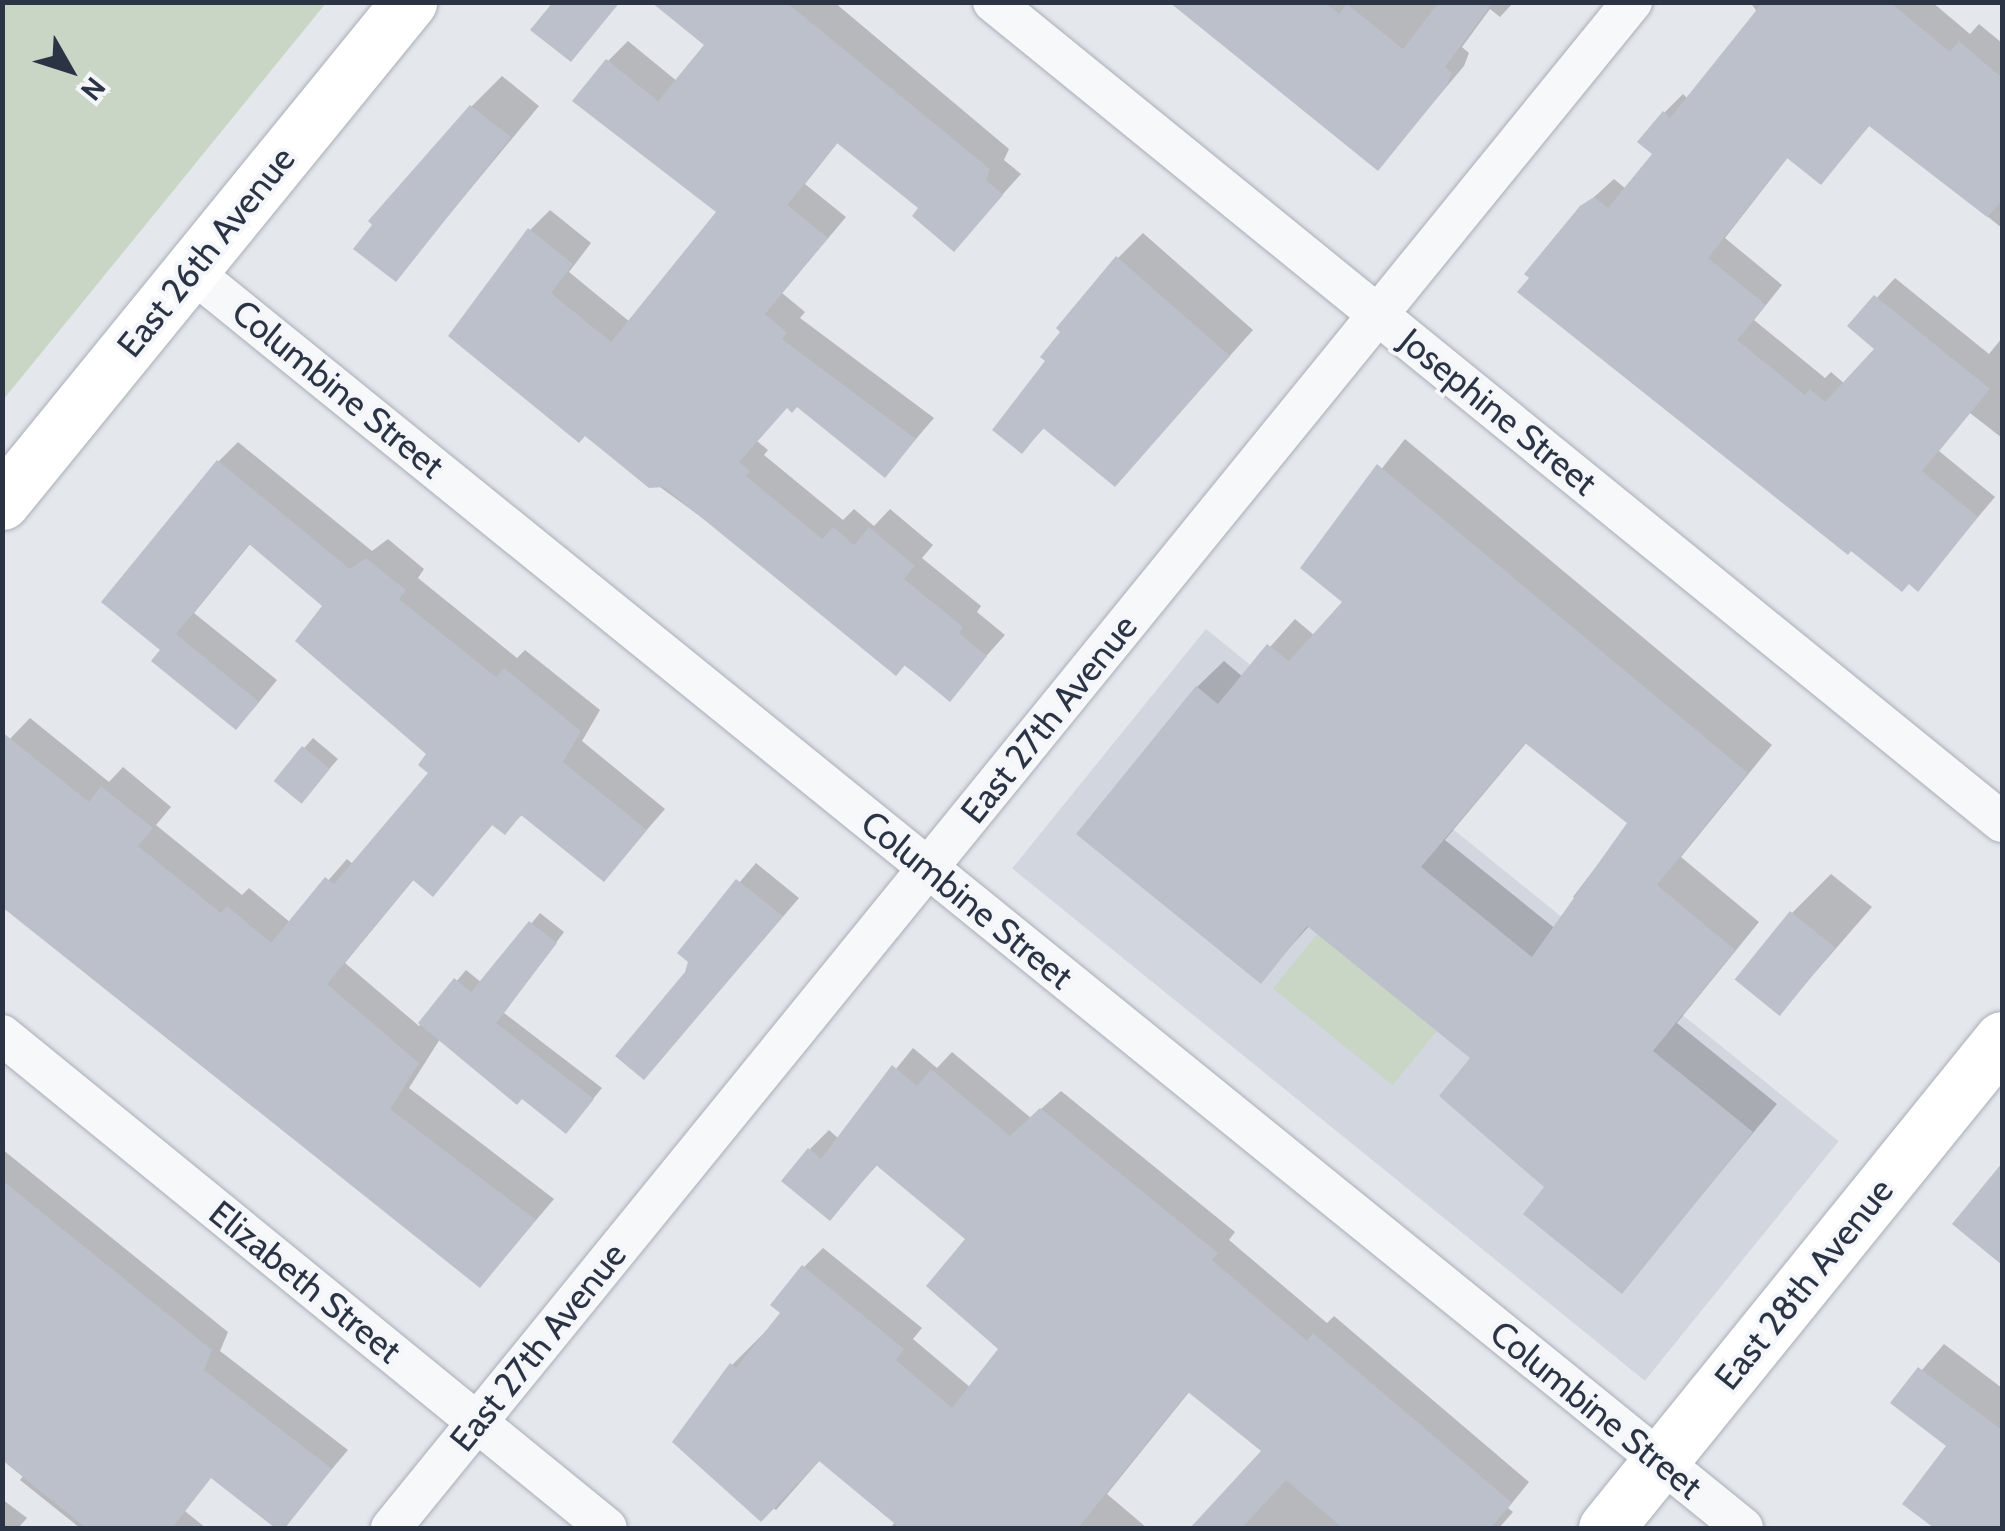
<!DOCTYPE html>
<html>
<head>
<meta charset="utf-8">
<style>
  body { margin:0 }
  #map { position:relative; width:2005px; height:1531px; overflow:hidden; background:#e4e7ec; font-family:Cabin,sans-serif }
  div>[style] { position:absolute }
  .built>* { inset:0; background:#d2d6de; transform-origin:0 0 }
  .green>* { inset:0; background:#c9d6c5; transform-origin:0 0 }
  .shadow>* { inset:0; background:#0003 }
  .building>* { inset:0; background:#bbc0ca; transform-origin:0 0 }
  .roads { filter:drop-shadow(0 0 2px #a9aeb7) drop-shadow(0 0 2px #a9aeb7) }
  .street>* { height:40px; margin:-20px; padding:0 20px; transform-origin:20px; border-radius:20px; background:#f7f8fa }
  .secondary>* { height:55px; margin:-27.5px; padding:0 27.5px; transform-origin:27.5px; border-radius:27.5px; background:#fff }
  span { translate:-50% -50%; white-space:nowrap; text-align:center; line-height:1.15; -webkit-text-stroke:8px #f4f6f9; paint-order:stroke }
  .street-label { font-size:35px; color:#2b3445 }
  .frame { position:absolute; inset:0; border:5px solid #2b3445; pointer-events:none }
  .north { position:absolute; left:20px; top:20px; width:100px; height:100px; -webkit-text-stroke:8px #f4f6f9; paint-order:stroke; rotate:129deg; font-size:28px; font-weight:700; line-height:40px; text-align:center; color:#2b3445 }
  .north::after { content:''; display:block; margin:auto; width:35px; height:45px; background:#2b3445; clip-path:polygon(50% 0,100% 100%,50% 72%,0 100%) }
</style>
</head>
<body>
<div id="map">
  <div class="built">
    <div style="left:1206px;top:629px;width:814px;height:308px;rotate:39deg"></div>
  </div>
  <div class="green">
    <div style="clip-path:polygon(3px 2px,326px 3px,3px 400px,2px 3px)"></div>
    <div style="left:1317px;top:934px;width:154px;height:70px;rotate:39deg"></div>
  </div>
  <div class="shadow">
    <div style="clip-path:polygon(655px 2px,834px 2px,1009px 149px,1004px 160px,1021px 174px,954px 249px,922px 208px,839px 141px,805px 184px,846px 217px,782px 293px,805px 312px,800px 318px,934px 418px,885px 475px,797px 404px,788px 406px,757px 441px,768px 450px,764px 455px,843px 520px,854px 509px,874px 526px,890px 509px,933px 545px,922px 558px,981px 606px,977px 612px,1005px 635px,949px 698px,586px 433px,530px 230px,550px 210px,591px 243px,569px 272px,630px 322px,719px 212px,608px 61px,628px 41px,678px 82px,707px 45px)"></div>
    <div style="clip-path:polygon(1172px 2px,1514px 2px,1500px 17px,1490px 9px,1462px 47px,1469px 53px,1464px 66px,1378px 168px)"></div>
    <div style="clip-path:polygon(1750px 2px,1932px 2px,1970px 34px,1979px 24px,2002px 43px,2002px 228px,1871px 124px,1821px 181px,1789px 156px,1725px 238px,1782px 285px,1754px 320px,1825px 378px,1831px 372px,1845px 384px,1878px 349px,1851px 326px,1895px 278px,1989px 354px,2002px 338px,2002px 438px,1970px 413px,1939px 451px,1995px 497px,1918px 588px,1582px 208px,1614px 179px,1626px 189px,1655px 153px,1664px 113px,1683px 94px,1688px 99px,1758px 13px)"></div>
    <div style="clip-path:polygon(502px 76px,539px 106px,396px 279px,472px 106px)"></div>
    <div style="clip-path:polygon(1143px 233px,1253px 330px,1115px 484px,1045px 427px,1022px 451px,1049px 360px,1118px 258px)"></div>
    <div style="clip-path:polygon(evenodd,1405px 439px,1772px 745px,1681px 857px,1759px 922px,1677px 1023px,1777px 1104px,1622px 1291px,1547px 1186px,1473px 1058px,1310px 925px,1260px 981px,1197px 687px,1224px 661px,1243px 677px,1295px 619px,1315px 636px,1345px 602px,1304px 568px,1405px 439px,1527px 742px,1630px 822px,1573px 897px,1580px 902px,1557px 930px,1445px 840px,1527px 742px)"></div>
    <div style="clip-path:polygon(238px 442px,372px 551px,388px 539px,424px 569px,418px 578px,517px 658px,525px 650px,600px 710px,582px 741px,665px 809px,604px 879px,523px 814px,504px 832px,494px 823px,433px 893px,415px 878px,345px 963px,419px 1026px,466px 970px,482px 983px,540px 913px,564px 932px,504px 1013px,602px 1088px,575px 1121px,523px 1096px,440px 1039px,409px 1088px,554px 1199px,499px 1264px,5px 744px,30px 718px,109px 782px,123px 767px,171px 807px,156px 825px,242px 895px,249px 888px,291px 923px,347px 859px,354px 865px,431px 772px,429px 754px,325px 606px,251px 543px,194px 613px,277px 680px,255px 707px,235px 727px,164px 649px,218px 462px)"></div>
    <div style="clip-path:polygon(313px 738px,338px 759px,310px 791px,276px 780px)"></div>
    <div style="clip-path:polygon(756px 863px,799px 898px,661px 1059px,690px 961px,680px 952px)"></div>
    <div style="clip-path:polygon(1831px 874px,1872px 907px,1779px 1014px,1792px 913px)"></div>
    <div style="clip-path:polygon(913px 1048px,937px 1068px,952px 1052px,1031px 1118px,1061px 1091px,1235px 1232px,1229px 1240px,1327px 1323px,1334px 1316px,1529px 1482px,1508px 1508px,1513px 1512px,1499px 1528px,1193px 1528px,1264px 1451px,1190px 1391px,1107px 1494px,1147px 1528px,890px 1528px,896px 1521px,821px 1459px,776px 1510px,675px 1442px,732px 1365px,784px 1313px,804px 1267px,823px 1248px,922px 1328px,913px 1339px,971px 1388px,1002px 1348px,968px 1238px,878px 1164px,830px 1218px,810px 1149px,829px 1130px,839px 1139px)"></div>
    <div style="clip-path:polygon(2px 1149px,228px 1332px,220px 1351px,348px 1450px,282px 1528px,81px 1371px,53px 1405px,206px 1528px,80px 1528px,20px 1480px,32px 1465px,2px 1439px)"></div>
    <div style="clip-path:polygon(1944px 1344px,2002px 1388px,2002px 1528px,1936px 1528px,1906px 1504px,1950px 1445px,1894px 1403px)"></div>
    <div style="clip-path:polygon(2px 1499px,27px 1518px,18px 1528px,2px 1528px)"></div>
  </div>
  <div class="building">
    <div style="clip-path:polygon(553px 2px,620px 2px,571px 62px,530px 30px)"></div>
    <div style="clip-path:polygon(651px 2px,786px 2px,990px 169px,986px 180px,1003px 195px,954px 252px,912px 216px,918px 208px,837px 143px,787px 205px,828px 238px,765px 314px,787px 333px,782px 339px,916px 439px,885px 478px,797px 407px,792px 413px,787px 408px,739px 462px,750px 471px,746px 476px,822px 539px,833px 527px,854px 545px,869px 527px,915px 566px,904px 579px,963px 627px,959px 633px,987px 656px,950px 702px,905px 665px,896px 676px,664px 487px,649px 488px,585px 436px,579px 443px,448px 336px,528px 228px,573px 264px,551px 293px,611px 342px,716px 212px,572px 101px,606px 59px,658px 101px,704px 45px)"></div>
    <div style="clip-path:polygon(1169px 2px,1324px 2px,1339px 14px,1347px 4px,1403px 49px,1439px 2px,1493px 2px,1445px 67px,1452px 73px,1446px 87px,1378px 171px)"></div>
    <div style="clip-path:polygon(1763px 2px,1890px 2px,1950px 52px,1959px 41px,2002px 78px,2002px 201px,1987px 217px,1869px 126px,1821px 185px,1787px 158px,1708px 258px,1766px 305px,1737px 340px,1805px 395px,1810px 389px,1825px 402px,1874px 349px,1847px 326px,1874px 295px,1990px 389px,1922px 471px,1978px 517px,1918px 592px,1909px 584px,1902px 592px,1851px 551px,1848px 555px,1517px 292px,1529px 278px,1524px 274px,1580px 206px,1594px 197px,1608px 208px,1652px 154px,1637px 142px,1663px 111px,1670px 118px)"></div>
    <div style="clip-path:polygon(470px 105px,511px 137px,396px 282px,353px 249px,372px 225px,368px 221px)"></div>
    <div style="clip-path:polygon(1116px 256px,1230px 356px,1115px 487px,1043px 428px,1022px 454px,992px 430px,1045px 361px,1040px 357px,1060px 332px,1056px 328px)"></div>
    <div style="clip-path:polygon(217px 460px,350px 569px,366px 558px,406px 590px,399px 599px,496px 677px,504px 668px,581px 731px,563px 762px,647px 830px,604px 882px,521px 815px,505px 835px,492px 825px,433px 897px,413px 880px,327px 984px,419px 1063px,390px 1109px,536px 1220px,480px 1288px,2px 907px,2px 732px,89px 802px,101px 786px,153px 828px,138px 846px,221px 913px,227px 906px,271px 943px,325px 877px,334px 884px,428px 773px,418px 765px,426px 754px,295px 641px,322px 606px,249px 544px,176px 634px,259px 702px,236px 730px,151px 661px,160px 650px,101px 602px)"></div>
    <div style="clip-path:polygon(evenodd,1377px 464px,1748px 773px,1657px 885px,1735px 950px,1653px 1051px,1753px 1132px,1622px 1294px,1523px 1214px,1544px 1187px,1439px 1096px,1470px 1058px,1307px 926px,1261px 984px,1076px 834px,1196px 686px,1218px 704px,1267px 644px,1289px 661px,1342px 602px,1300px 568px,1377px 464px,1525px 743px,1627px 823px,1532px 957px,1421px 867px,1525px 743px)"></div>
    <div style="left:302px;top:746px;width:36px;height:45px;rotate:39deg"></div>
    <div style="clip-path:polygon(736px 879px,783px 916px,644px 1080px,615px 1056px,685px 972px,688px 962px,677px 953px)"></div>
    <div style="left:1790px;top:911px;width:58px;height:88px;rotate:39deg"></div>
    <div style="clip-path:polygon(529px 921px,557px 943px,496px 1023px,594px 1099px,566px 1134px,522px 1099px,517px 1105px,418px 1023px,454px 978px,471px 992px)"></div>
    <div style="clip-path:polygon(892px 1065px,917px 1086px,931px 1069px,1010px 1136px,1040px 1108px,1218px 1253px,1212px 1260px,1307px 1341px,1313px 1333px,1512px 1503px,1491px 1528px,1343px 1528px,1286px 1480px,1242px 1528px,1190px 1528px,1261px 1451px,1188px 1392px,1078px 1528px,900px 1528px,819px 1461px,761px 1522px,672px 1442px,730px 1363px,736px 1368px,780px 1313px,770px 1305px,802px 1265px,904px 1349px,896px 1360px,952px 1408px,998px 1349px,926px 1286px,965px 1239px,876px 1165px,830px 1221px,781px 1181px,808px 1148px,821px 1159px)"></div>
    <div style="clip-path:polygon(2002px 1163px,2002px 1265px,1952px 1224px)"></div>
    <div style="clip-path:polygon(2px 1180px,212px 1350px,204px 1370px,332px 1469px,285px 1528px,275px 1528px,211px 1478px,172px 1528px,86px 1528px,2px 1460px)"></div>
    <div style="clip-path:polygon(1918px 1367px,2002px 1430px,2002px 1528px,1934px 1528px,1902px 1504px,1946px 1446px,1890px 1403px)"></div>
  </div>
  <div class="roads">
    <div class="street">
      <div style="left:993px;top:2px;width:1300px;rotate:39.1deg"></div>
      <div style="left:191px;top:271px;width:1997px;rotate:39deg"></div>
      <div style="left:2px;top:1035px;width:780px;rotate:39.18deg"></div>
      <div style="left:391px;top:1528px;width:1967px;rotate:-50.88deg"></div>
    </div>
    <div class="secondary">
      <div style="left:2px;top:502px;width:645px;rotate:-50.85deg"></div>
      <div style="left:1606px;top:1528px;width:629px;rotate:-51deg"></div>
    </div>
  </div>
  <div class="street-label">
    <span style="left:206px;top:252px;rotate:-51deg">East 26th Avenue</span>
    <span style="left:338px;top:389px;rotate:39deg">Columbine Street</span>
    <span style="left:1498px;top:412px;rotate:39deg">Josephine Street</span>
    <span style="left:1049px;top:719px;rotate:-51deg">East 27th Avenue</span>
    <span style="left:967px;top:900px;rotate:39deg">Columbine Street</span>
    <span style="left:305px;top:1282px;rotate:39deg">Elizabeth Street</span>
    <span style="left:1804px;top:1284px;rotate:-51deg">East 28th Avenue</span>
    <span style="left:538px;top:1347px;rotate:-51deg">East 27th Avenue</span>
    <span style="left:1596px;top:1410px;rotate:39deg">Columbine Street</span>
  </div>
  <div class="frame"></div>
  <div class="north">N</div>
</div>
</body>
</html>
